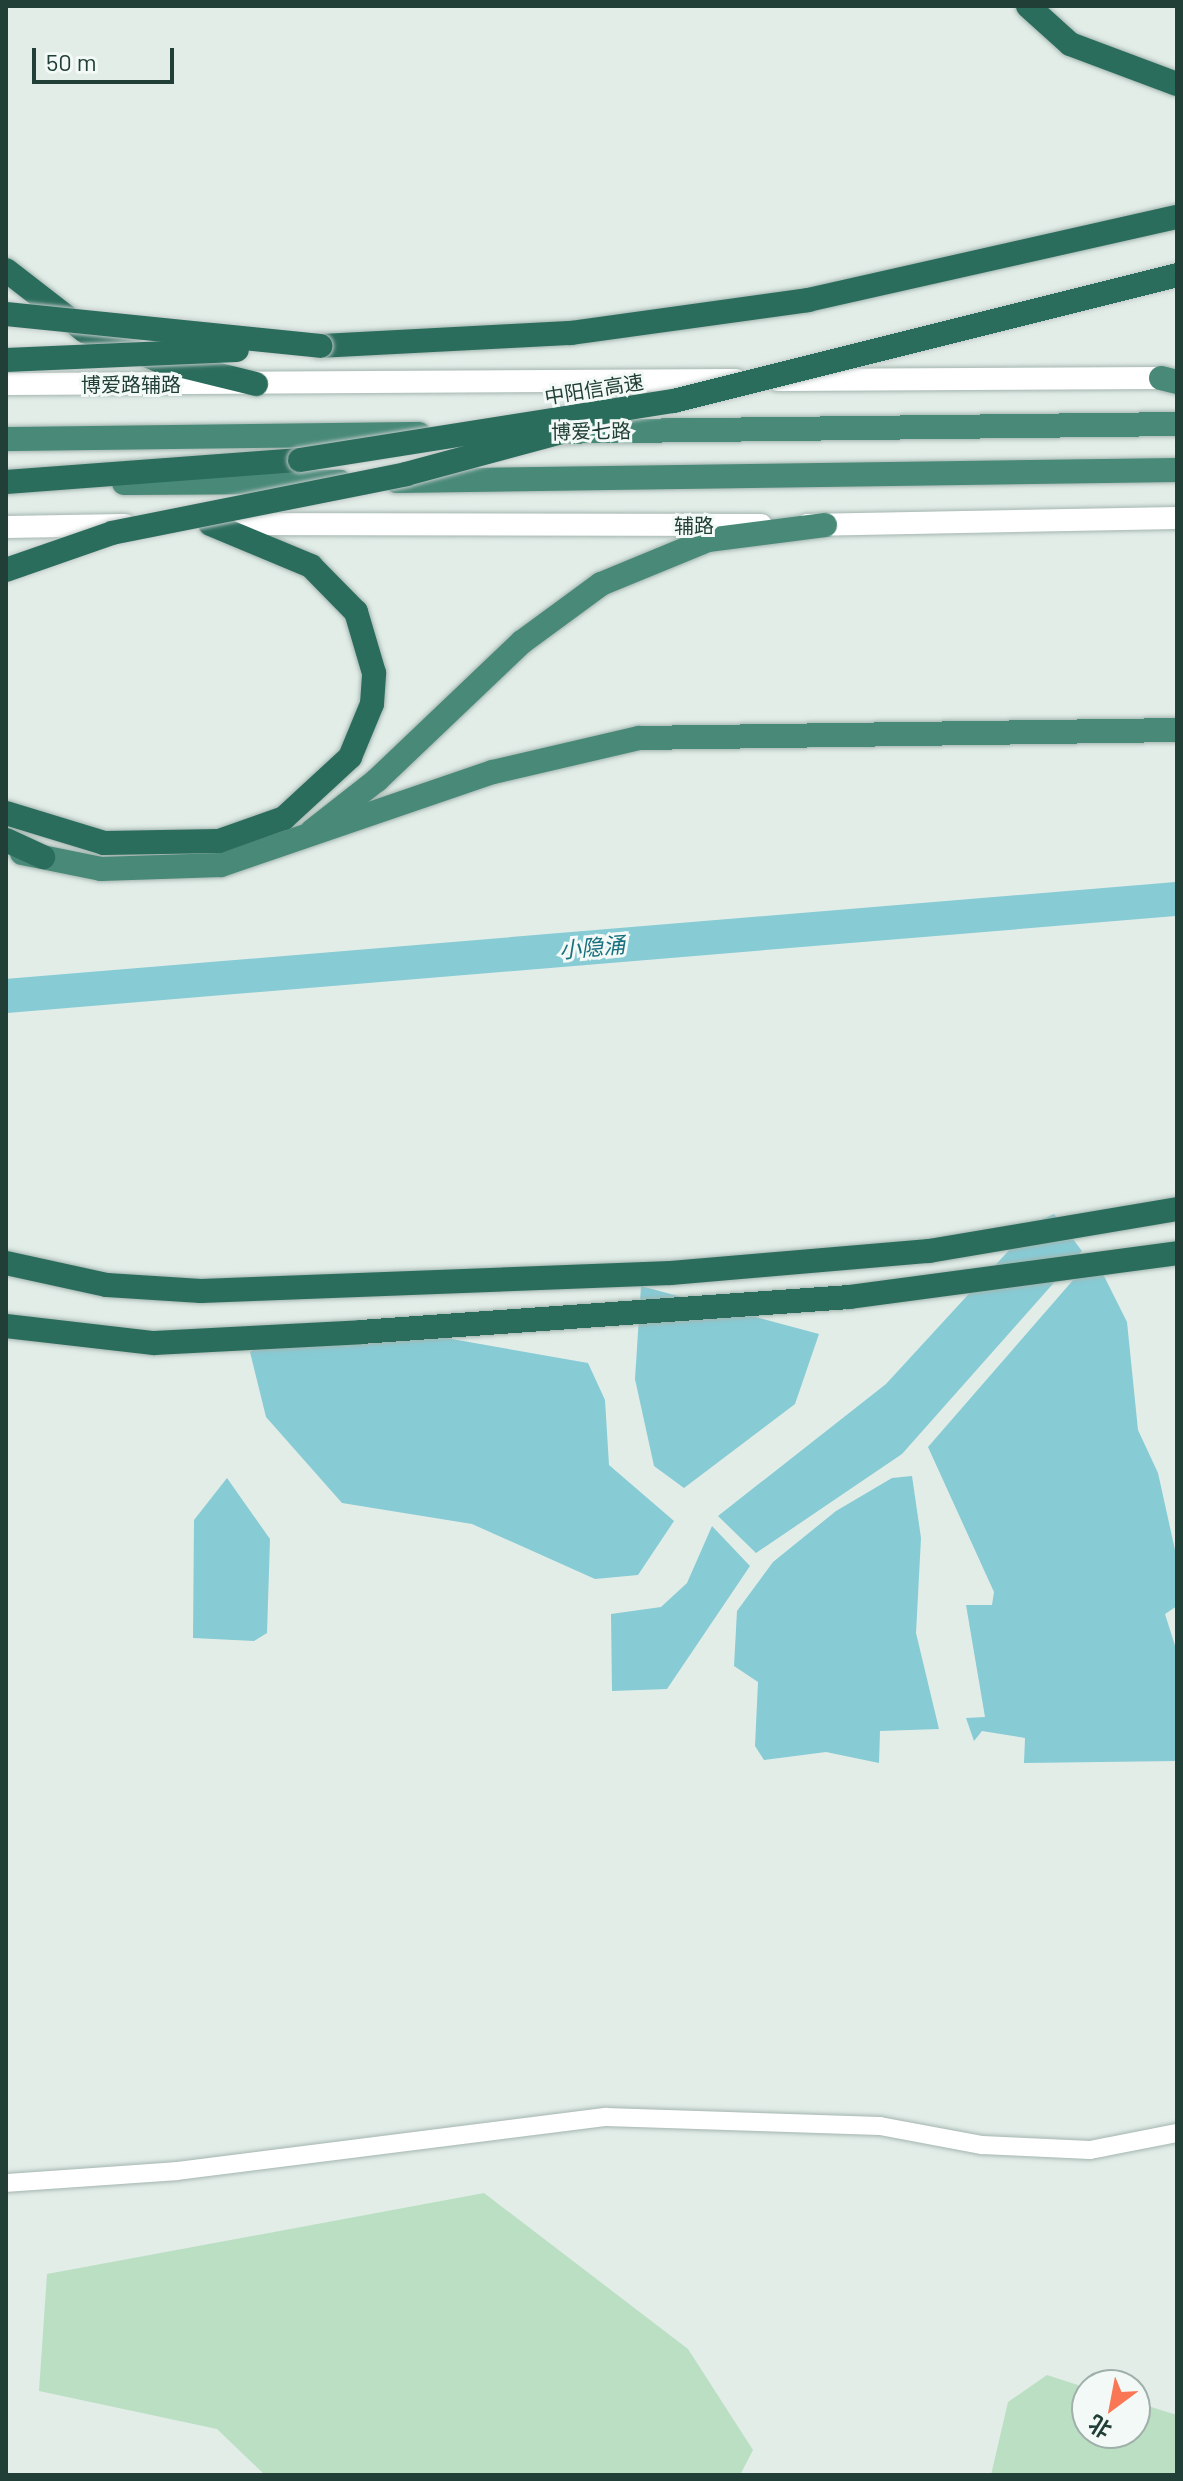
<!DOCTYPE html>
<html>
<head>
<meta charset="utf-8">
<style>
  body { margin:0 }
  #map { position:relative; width:1183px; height:2481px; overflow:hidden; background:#e2ede8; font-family:Barlow,"Noto Sans SC",sans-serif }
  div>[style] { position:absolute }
  .green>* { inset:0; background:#badfc3 }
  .water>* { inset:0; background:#87cbd5 }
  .river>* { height:34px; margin:-17px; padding:0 17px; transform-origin:17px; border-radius:17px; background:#87cbd5 }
  .roads { filter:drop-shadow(0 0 2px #a4b5af) drop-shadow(0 0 2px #a4b5af) }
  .minor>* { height:18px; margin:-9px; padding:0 9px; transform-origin:9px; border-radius:9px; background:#fff }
  .tertiary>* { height:22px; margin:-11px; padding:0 11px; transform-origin:11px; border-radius:11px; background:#fff }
  .trunk>* { height:24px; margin:-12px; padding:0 12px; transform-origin:12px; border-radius:12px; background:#488978 }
  .motorway>* { height:24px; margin:-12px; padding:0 12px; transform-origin:12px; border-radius:12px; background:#2b6d5d }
  .bridges { filter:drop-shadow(0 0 2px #c1c9c7) drop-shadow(0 0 2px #c1c9c7) }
  .motorway-bridge>* { height:24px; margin:-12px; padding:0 12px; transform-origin:12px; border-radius:12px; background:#2b6d5d }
  span { translate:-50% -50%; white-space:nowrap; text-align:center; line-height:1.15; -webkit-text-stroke:6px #f3f9f6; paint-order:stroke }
  .street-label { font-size:20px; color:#213f36 }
  .water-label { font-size:22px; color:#18707e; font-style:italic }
  .frame { position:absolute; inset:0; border:8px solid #213f36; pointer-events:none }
  .north { position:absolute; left:1071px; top:2369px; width:80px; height:80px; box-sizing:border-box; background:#f3f9f6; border:2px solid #9fafa9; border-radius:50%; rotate:212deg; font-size:22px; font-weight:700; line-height:32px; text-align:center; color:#213f36 }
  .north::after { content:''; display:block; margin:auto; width:28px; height:36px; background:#f97754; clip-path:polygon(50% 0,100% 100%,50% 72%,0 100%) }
  .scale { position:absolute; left:32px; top:48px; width:142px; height:36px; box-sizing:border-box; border:4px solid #213f36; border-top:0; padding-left:10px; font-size:24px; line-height:28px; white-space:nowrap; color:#213f36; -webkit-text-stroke:6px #f3f9f6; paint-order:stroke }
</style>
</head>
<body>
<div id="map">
  <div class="green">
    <div style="clip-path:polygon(484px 2193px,688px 2349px,753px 2450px,740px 2475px,265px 2475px,217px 2429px,39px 2391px,47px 2274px)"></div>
    <div style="clip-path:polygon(1047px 2375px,1087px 2388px,1087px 2433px,1135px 2433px,1135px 2402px,1177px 2415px,1177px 2475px,991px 2475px,1008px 2402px)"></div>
  </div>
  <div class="water">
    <div style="clip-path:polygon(1054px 1214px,1082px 1251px,902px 1454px,756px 1553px,718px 1516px,886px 1384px,1034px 1223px)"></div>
    <div style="clip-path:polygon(1094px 1256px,1127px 1322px,1138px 1430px,1158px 1473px,1177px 1559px,1177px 1606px,1165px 1614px,1177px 1652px,1177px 1761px,1024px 1763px,1025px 1738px,982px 1731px,974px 1741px,966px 1718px,985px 1717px,966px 1605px,992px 1605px,994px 1592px,928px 1447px)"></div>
    <div style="clip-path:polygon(641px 1286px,819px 1334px,795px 1404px,684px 1488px,654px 1466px,635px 1379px)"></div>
    <div style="clip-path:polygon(412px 1332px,588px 1363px,605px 1400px,609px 1465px,674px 1521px,638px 1575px,595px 1579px,472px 1524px,342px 1503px,266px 1417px,250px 1352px,276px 1334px)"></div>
    <div style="clip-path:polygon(912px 1476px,921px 1538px,916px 1633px,939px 1729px,880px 1731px,879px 1763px,826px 1752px,764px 1760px,755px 1746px,758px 1682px,734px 1666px,737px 1611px,773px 1562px,836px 1511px,892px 1478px)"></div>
    <div style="clip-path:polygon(227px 1478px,270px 1539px,267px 1633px,254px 1641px,193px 1638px,194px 1520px)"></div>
    <div style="clip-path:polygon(712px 1526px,750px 1566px,667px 1689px,612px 1691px,611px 1614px,661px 1607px,687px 1583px)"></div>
  </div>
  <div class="river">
    <div style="left:6px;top:996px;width:1175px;rotate:-4.74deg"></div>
  </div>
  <div class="roads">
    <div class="minor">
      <div style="left:6px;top:2183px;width:171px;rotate:-4deg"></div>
      <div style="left:177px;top:2171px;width:432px;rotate:-7.2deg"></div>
      <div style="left:606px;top:2117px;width:274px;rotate:1.9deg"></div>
      <div style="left:880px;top:2126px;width:104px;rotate:10.6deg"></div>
      <div style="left:982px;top:2145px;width:108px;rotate:2.7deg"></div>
      <div style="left:1090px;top:2150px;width:89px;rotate:-11.1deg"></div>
    </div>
    <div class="tertiary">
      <div style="left:778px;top:380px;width:383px;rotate:-0.3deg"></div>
      <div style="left:6px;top:384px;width:730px;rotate:-0.31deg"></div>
      <div style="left:211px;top:524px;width:550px;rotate:0.1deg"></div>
      <div style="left:807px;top:525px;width:370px;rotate:-1.1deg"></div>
      <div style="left:6px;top:527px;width:119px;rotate:-1deg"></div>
    </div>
    <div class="trunk">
      <div style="left:1161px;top:378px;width:16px;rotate:14deg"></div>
      <div style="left:543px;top:432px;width:634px;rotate:-0.72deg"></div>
      <div style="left:6px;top:439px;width:413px;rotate:-0.7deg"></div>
      <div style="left:396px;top:481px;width:781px;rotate:-0.81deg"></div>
      <div style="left:124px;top:483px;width:216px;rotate:-0.3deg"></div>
      <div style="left:312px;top:831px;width:83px;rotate:-38.1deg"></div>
      <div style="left:377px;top:780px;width:200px;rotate:-43.6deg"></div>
      <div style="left:522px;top:642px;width:98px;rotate:-36.3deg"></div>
      <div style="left:601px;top:584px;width:116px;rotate:-22.4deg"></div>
      <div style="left:708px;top:540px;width:118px;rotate:-7.3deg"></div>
      <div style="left:22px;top:853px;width:81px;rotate:11.4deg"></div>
      <div style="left:101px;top:869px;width:120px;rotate:-1.9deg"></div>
      <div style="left:221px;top:865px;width:287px;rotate:-18.9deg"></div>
      <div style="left:493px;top:772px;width:150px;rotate:-13.1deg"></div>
      <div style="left:639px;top:738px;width:538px;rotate:-0.85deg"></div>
    </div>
    <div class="motorway">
      <div style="left:1028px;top:6px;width:57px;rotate:42.1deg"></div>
      <div style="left:1070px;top:44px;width:114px;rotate:20.5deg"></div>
      <div style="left:6px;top:270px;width:100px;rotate:37.7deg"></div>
      <div style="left:85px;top:331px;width:79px;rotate:21.7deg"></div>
      <div style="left:158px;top:360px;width:101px;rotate:13.8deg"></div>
      <div style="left:320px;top:346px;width:251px;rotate:-3deg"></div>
      <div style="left:571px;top:333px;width:239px;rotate:-7.9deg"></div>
      <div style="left:808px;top:300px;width:378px;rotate:-12.7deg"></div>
      <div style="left:6px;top:482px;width:295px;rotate:-4.3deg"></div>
      <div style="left:6px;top:813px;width:102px;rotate:17deg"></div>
      <div style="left:104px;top:843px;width:115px;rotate:-1deg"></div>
      <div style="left:219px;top:841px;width:69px;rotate:-19.5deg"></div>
      <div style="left:284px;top:818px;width:90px;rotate:-42.7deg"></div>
      <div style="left:350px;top:757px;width:57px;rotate:-67.5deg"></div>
      <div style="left:372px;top:704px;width:31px;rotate:-86deg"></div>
      <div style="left:374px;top:673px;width:64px;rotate:-106.4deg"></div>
      <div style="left:356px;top:612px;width:64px;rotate:-134.4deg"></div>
      <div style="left:311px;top:566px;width:109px;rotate:-157.4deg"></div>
      <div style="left:6px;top:840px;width:41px;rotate:24.7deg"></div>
      <div style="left:6px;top:1263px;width:103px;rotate:12.3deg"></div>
      <div style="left:107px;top:1285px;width:94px;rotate:3.7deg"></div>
      <div style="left:201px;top:1291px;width:470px;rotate:-2.2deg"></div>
      <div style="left:671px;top:1273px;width:259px;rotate:-4.9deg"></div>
      <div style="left:929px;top:1251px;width:252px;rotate:-9.6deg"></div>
      <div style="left:6px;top:1326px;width:149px;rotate:6.6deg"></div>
      <div style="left:154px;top:1343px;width:207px;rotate:-3deg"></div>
      <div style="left:361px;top:1332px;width:489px;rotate:-4.1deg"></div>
      <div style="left:849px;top:1297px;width:331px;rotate:-7.6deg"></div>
    </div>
  </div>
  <div class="bridges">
    <div class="motorway-bridge">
      <div style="left:6px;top:314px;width:316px;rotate:5.8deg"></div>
      <div style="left:6px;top:360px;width:231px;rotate:-2.5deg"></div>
      <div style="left:300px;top:460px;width:379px;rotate:-9deg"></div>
      <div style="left:674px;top:401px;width:519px;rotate:-14.06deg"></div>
      <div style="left:6px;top:570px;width:112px;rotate:-19.2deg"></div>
      <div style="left:112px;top:533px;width:300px;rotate:-11.3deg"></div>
      <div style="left:406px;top:474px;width:165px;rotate:-15.1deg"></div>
    </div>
  </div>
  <div class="street-label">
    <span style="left:131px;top:384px">博爱路辅路</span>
    <span style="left:594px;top:389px;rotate:-9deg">中阳信高速</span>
    <span style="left:591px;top:431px;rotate:-1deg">博爱七路</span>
    <span style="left:694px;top:525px">辅路</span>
  </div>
  <div class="water-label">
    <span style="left:592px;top:947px;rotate:-5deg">小隐涌</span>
  </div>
  <div class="frame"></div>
  <div class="north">北</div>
  <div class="scale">50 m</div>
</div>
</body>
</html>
